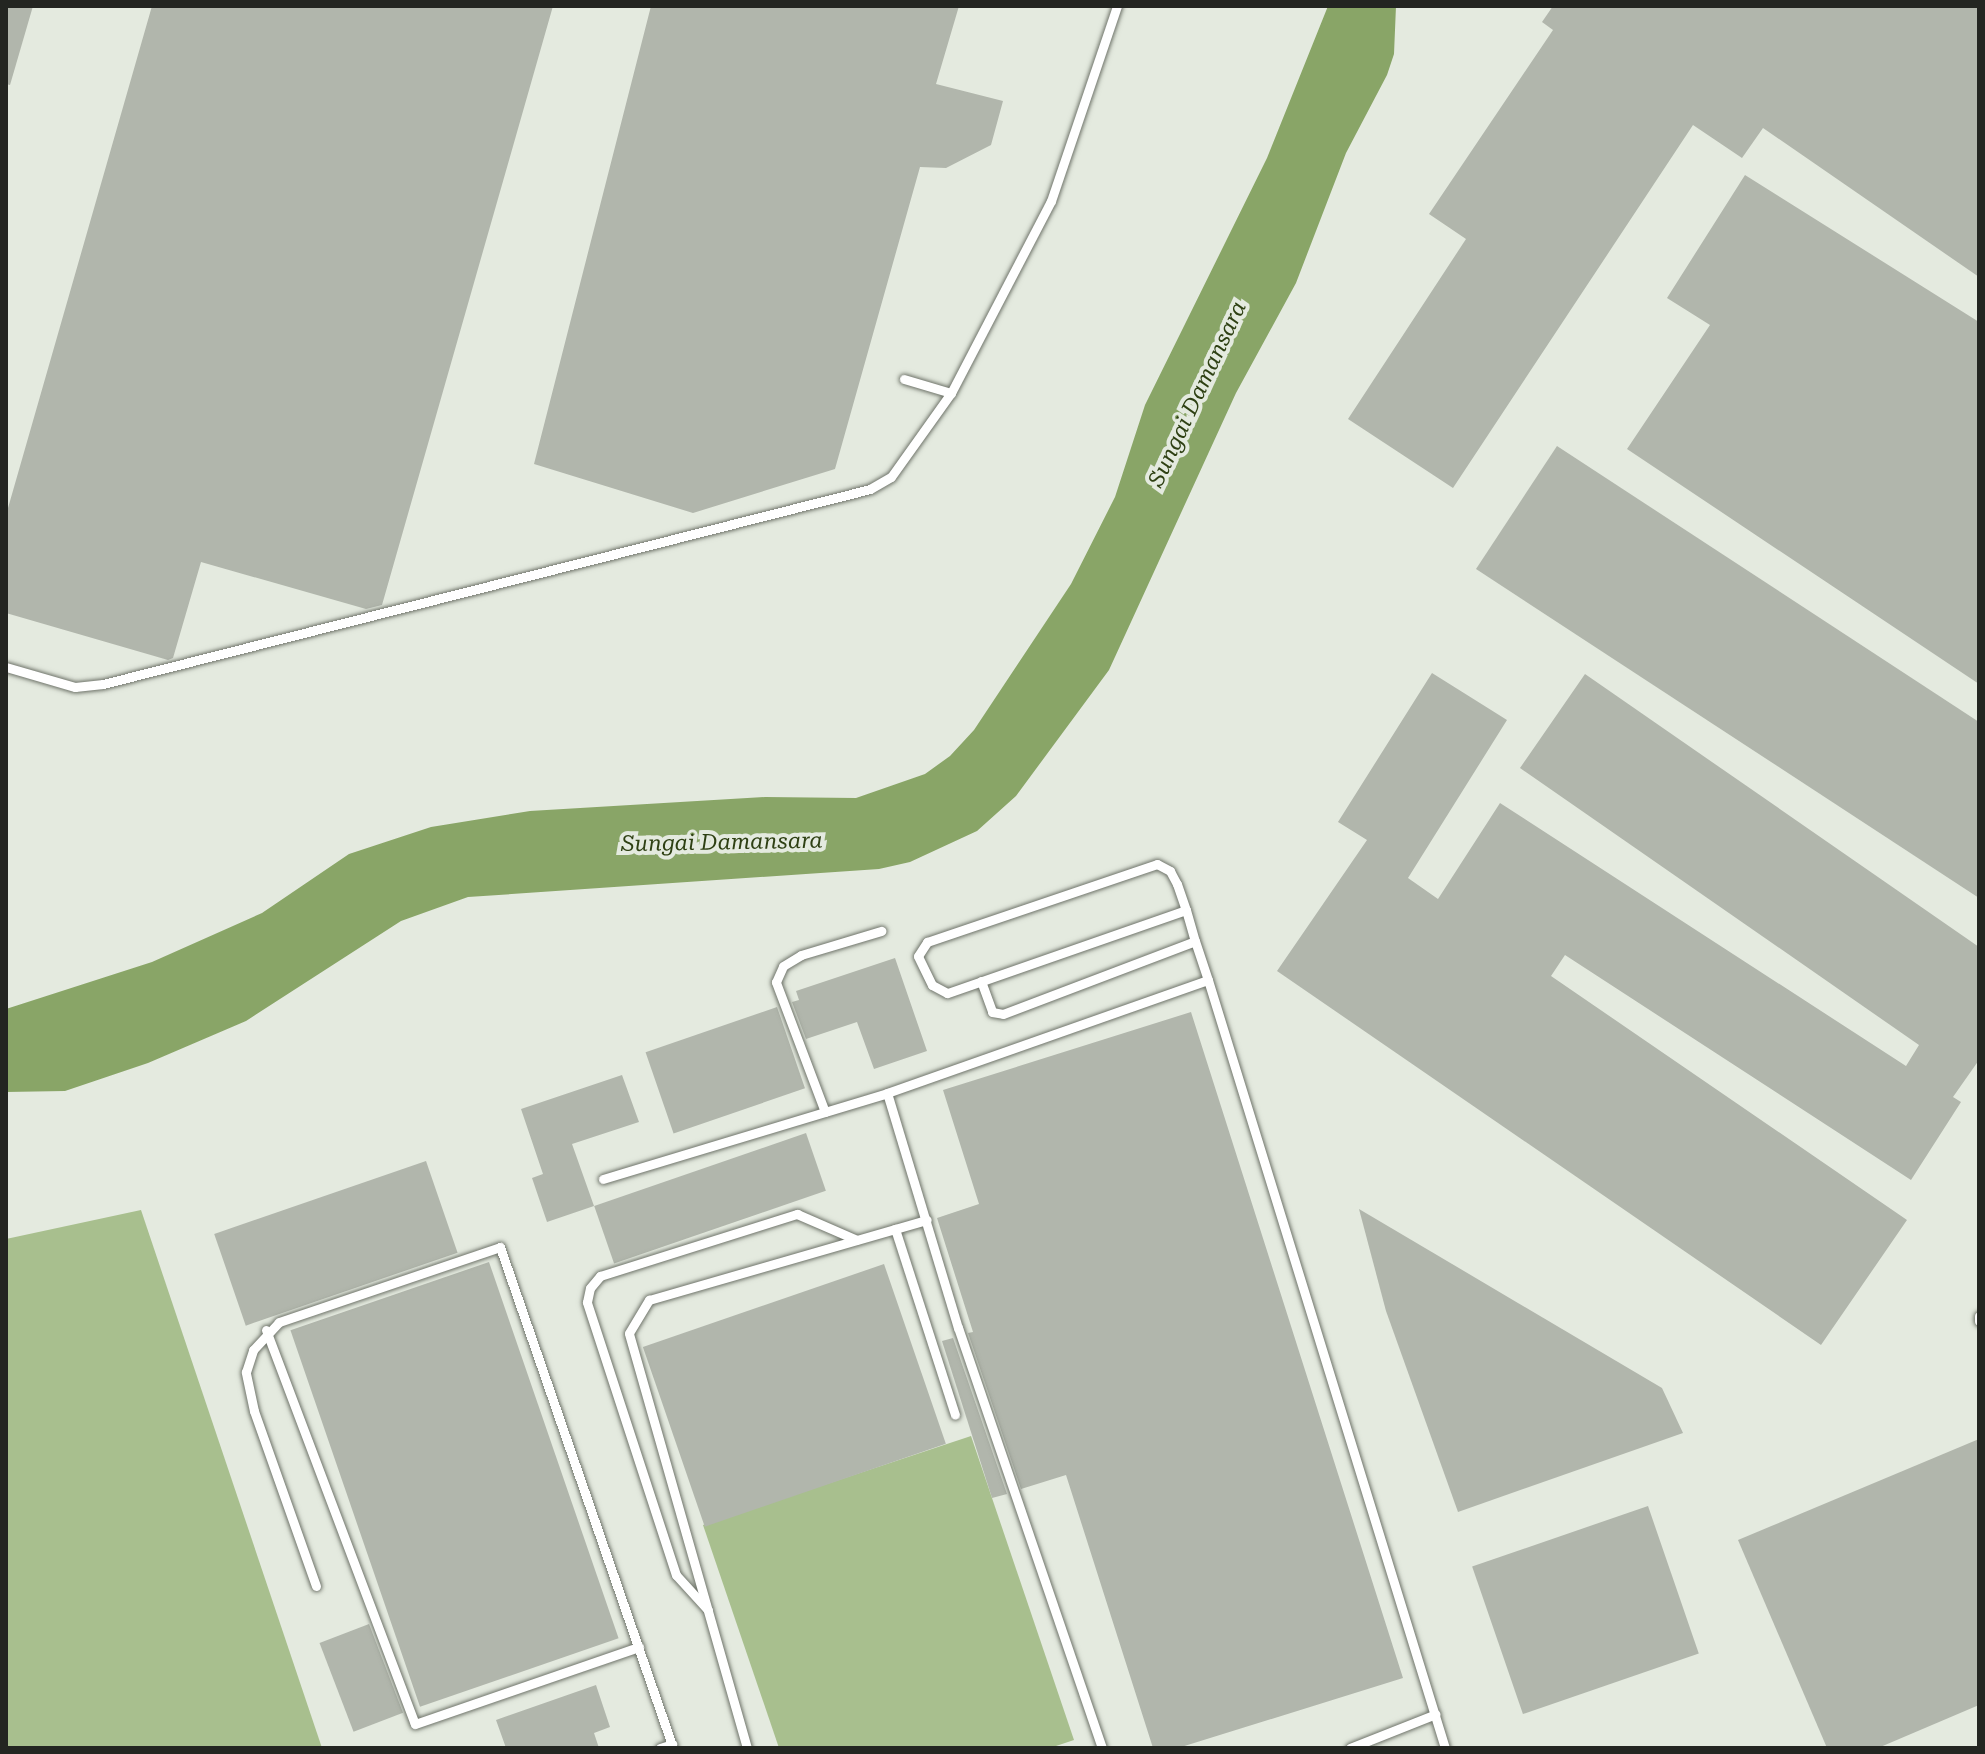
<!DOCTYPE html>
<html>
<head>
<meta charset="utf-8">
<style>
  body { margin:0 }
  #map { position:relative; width:1985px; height:1754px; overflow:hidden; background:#e4eadf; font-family:"Roboto Serif",serif }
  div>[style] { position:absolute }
  .green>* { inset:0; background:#a8bf8e }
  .water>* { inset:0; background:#89a567 }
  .building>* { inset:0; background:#b1b6ac; transform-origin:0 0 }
  .roads { filter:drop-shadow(0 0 2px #6f746a) drop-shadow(0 0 2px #6f746a) }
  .lane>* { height:9px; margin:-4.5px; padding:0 4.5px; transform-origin:4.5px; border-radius:4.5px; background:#fff }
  span { translate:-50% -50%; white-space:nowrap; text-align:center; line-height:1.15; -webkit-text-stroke:8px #e4eadf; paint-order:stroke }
  .water-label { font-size:22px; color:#2e4013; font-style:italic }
  .frame { position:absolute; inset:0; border:8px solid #232521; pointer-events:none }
</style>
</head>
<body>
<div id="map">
  <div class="green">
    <div style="clip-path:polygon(141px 1210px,322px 1748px,6px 1748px,6px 1239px)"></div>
    <div style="clip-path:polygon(971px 1436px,1074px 1740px,1050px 1748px,779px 1748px,703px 1525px)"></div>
  </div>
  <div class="water">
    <div style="clip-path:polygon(1328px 6px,1396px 6px,1394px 54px,1387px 75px,1346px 153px,1296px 283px,1236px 393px,1109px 670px,1016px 796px,977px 831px,910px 862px,879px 869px,468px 897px,401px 921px,246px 1021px,148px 1063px,65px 1091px,6px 1092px,6px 1009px,152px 962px,262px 913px,349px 854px,431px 827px,530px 811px,765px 797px,856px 798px,925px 774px,950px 756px,974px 730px,1071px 584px,1115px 497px,1145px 405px,1267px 158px)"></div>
  </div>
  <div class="building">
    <div style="clip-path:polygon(6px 6px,33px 6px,10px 85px,6px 84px)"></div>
    <div style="clip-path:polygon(152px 6px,553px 6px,382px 605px,366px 609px,201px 562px,173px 658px,168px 660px,6px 613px,6px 515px)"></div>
    <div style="clip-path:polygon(651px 6px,959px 6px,936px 84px,1003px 101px,991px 145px,946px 168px,920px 167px,835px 469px,693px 513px,534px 464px)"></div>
    <div style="clip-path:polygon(1553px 6px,1979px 6px,1979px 277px,1763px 128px,1742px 158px,1693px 125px,1453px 488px,1348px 419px,1466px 239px,1429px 214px,1553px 30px,1542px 22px)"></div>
    <div style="clip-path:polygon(1745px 175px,1979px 322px,1979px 684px,1627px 449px,1710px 325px,1667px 298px)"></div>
    <div style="clip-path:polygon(1557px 446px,1979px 722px,1979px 898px,1476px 569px)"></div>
    <div style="clip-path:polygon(1432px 673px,1507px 720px,1408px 878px,1438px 899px,1500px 803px,1906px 1066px,1919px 1045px,1520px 768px,1585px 674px,1979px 947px,1979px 1060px,1953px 1097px,1961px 1102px,1911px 1180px,1565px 955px,1551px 976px,1907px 1220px,1821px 1345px,1277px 971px,1367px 840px,1338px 822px)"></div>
    <div style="clip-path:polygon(895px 958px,927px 1051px,874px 1069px,857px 1022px,806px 1039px,792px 1002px,799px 1000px,796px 991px)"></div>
    <div style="left:777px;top:1007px;width:86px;height:139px;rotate:71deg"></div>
    <div style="clip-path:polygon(1191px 1012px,1403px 1678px,1178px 1748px,1153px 1748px,1066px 1475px,1021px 1489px,968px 1333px,973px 1332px,937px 1218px,979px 1204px,943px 1090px)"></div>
    <div style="clip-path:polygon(622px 1075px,639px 1122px,572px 1144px,594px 1206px,547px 1222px,532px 1178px,543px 1174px,521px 1109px)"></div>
    <div style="left:806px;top:1133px;width:61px;height:224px;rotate:71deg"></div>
    <div style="left:426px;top:1161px;width:97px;height:224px;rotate:71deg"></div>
    <div style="clip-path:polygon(1359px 1209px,1662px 1388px,1683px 1433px,1458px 1512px,1386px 1311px)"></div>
    <div style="left:489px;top:1262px;width:398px;height:210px;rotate:71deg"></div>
    <div style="left:884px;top:1264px;width:190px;height:255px;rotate:71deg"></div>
    <div style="clip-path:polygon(953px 1338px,1007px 1494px,992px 1498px,942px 1341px)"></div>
    <div style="clip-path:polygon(1979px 1439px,1979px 1705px,1878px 1748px,1827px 1748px,1738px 1540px)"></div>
    <div style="left:1648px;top:1506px;width:156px;height:186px;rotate:71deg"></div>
    <div style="left:369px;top:1624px;width:95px;height:53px;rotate:69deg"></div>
    <div style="clip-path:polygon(596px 1685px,610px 1727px,594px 1733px,599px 1748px,506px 1748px,496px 1720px)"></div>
  </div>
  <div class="roads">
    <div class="lane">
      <div style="left:904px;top:379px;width:49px;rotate:16.6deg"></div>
      <div style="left:6px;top:667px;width:72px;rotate:16.2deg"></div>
      <div style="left:75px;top:687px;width:28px;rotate:-6deg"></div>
      <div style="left:103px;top:684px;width:791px;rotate:-14.26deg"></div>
      <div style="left:870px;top:489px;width:24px;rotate:-30deg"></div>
      <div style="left:891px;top:477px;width:103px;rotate:-54.5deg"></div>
      <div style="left:951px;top:393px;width:216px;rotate:-62.5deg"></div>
      <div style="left:1051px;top:201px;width:206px;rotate:-71.3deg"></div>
      <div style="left:1186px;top:910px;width:253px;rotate:160.8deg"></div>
      <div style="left:947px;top:993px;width:17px;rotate:-152deg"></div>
      <div style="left:932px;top:985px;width:32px;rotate:-116deg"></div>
      <div style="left:918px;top:956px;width:17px;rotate:-57deg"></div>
      <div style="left:927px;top:942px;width:243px;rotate:-18.7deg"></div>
      <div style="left:1157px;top:864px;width:15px;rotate:28deg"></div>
      <div style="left:1170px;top:871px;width:15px;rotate:62deg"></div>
      <div style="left:1177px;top:884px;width:28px;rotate:71deg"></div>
      <div style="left:1186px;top:910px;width:32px;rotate:74deg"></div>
      <div style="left:1195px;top:941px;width:41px;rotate:71.6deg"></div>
      <div style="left:1208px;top:980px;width:804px;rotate:72.85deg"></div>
      <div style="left:981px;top:981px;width:33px;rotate:70deg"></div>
      <div style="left:992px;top:1012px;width:11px;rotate:10deg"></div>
      <div style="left:1003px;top:1014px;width:205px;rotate:-20.8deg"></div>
      <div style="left:825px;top:1112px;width:139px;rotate:-110.7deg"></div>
      <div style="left:776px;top:982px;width:17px;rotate:-66deg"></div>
      <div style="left:783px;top:966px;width:21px;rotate:-31deg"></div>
      <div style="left:801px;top:955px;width:84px;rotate:-16.7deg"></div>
      <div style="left:603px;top:1179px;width:297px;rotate:-16.8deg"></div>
      <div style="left:895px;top:1229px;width:195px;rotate:72.1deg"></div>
      <div style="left:1979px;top:1316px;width:5px;rotate:90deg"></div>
      <div style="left:266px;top:1330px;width:421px;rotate:69.3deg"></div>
      <div style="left:415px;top:1724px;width:237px;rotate:-19deg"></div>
      <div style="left:316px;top:1586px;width:186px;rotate:-109.5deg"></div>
      <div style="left:254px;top:1411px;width:40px;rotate:-102deg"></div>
      <div style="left:246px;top:1372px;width:23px;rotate:-72deg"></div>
      <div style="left:253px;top:1350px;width:38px;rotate:-47deg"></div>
      <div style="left:279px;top:1322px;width:233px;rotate:-18.7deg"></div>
      <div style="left:500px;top:1247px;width:530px;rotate:70.95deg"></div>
      <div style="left:708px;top:1610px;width:47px;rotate:-132.4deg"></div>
      <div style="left:676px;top:1575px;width:287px;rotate:-108.1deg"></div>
      <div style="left:587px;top:1302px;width:14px;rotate:-78deg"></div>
      <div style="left:590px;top:1288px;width:16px;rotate:-50deg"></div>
      <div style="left:600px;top:1276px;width:207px;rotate:-17.5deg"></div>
      <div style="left:797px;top:1214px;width:65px;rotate:23.4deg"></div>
      <div style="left:660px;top:1748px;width:13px;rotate:-18deg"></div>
      <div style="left:747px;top:1748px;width:431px;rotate:-105.9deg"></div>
      <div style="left:629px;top:1333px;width:39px;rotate:-59deg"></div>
      <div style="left:649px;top:1300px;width:289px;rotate:-16.1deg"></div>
      <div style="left:1102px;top:1748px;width:444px;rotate:-108.9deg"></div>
      <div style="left:958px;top:1328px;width:245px;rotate:-106.8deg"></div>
      <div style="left:887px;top:1093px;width:340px;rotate:-19.4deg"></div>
      <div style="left:1350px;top:1748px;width:92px;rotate:-21.6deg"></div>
    </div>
  </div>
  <div class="water-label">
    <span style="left:1197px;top:394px;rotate:-65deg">Sungai Damansara</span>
    <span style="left:722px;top:842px;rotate:-1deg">Sungai Damansara</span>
  </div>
  <div class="frame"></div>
</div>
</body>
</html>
